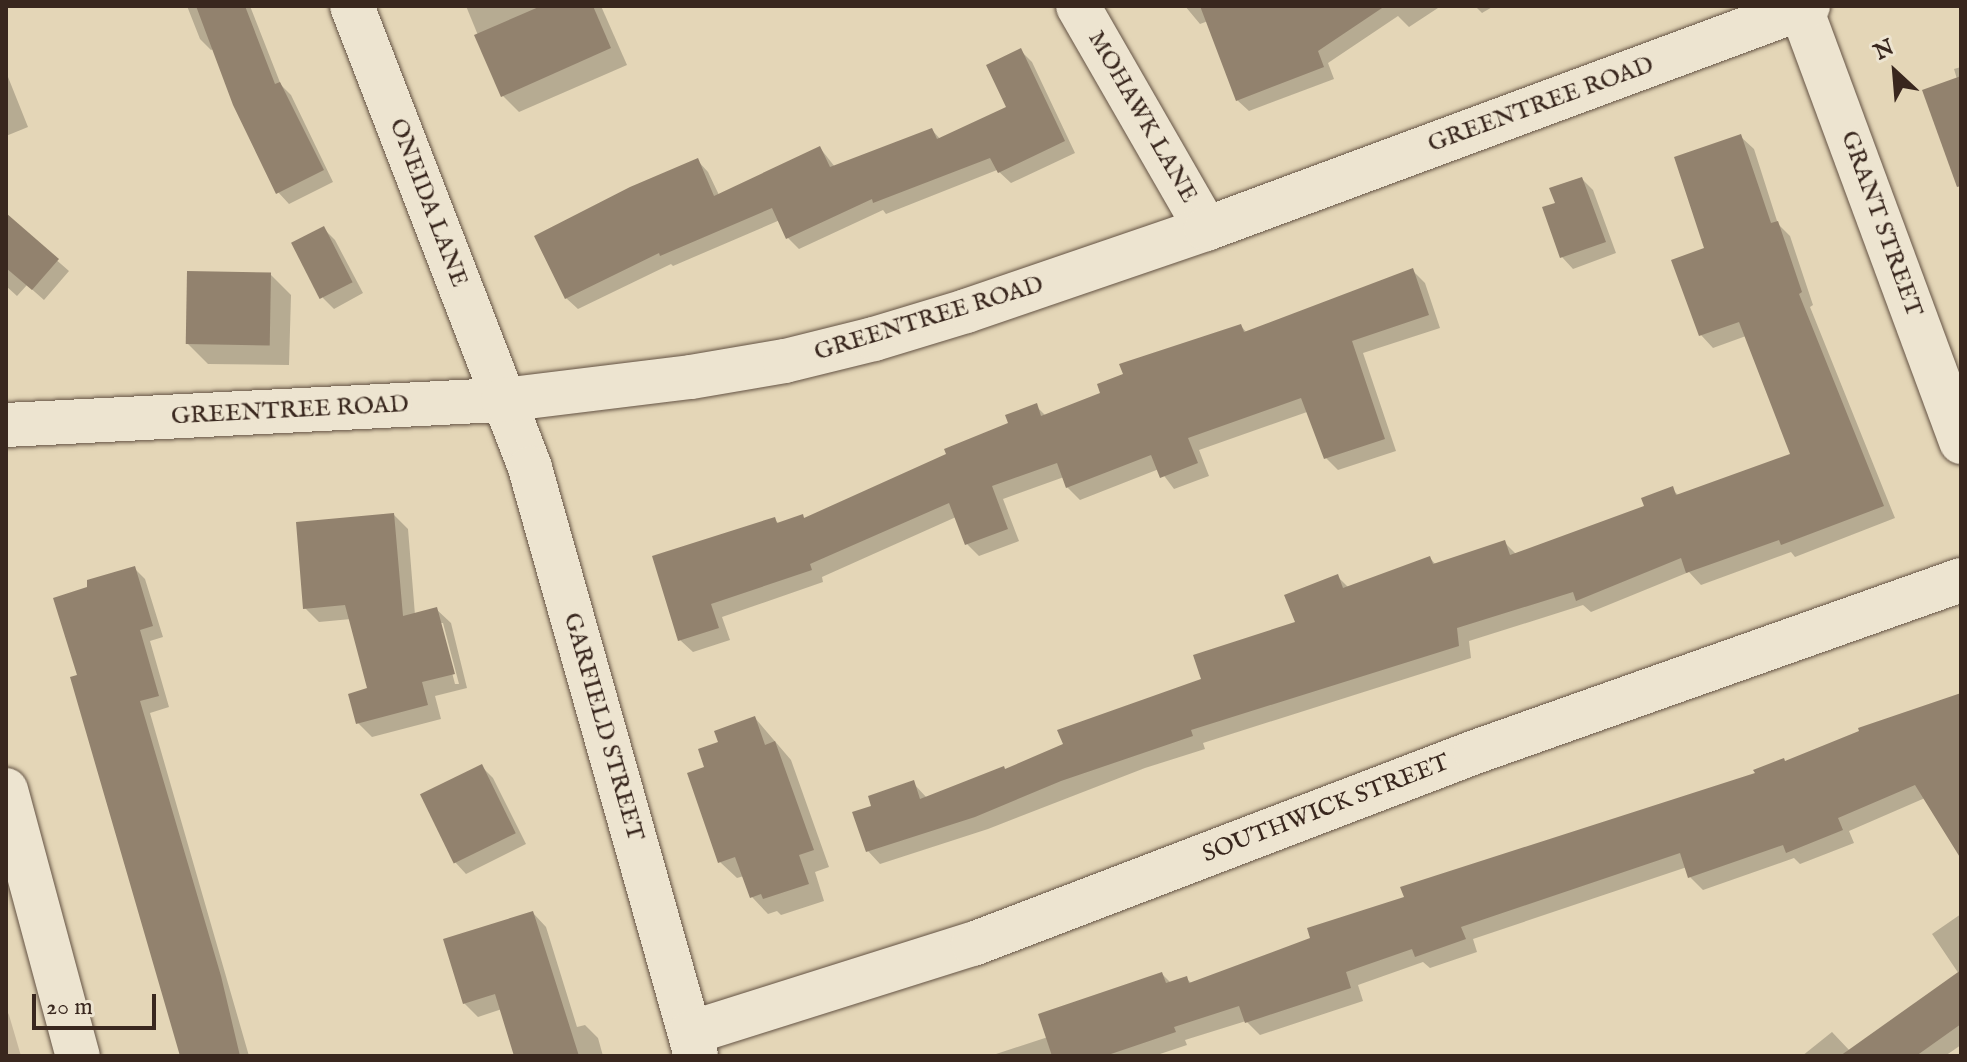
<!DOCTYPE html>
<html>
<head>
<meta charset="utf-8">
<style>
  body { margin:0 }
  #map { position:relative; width:1967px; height:1062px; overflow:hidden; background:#e4d6b7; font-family:"IM FELL English",serif }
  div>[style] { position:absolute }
  .green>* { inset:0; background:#c7b89d }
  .shadow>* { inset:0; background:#0003 }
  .building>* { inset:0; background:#92826e; transform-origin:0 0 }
  .roads { filter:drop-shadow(0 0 2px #645344) drop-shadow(0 0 2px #645344) }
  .minor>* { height:44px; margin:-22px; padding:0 22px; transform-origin:22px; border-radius:22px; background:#ede4d0 }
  span { translate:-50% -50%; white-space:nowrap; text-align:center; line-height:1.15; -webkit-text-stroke:7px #ede4d0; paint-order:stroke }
  .street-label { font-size:24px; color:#39271e }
  .frame { position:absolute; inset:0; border:8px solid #39271e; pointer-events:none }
  .north { position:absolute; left:1855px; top:32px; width:80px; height:80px; -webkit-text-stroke:6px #ede4d0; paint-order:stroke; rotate:334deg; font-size:22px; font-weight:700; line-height:32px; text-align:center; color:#39271e }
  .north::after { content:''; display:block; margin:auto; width:28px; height:36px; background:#39271e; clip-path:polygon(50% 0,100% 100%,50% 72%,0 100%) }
  .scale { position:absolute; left:32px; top:994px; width:124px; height:36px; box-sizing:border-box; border:4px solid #39271e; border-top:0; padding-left:10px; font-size:24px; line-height:28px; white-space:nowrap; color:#39271e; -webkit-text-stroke:6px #ede4d0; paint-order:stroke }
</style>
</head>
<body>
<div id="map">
  <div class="green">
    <div style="clip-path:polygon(6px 1009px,9px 1015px,21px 1056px,6px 1056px)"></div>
  </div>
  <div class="shadow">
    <div style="clip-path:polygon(187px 6px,250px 6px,281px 85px,291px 95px,333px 182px,289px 204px,278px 192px,216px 48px,211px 50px,200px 39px)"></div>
    <div style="clip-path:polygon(466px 6px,601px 6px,627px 65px,519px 112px,503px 96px)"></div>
    <div style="clip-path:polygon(1185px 6px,1441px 6px,1409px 27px,1398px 16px,1328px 63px,1334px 79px,1249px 111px,1237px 100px,1208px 21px,1200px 24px)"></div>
    <div style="clip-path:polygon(1475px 6px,1494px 6px,1482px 13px)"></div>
    <div style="clip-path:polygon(1021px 51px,1032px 62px,1075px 153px,1011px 183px,997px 170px,886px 214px,883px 210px,799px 249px,788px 238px,780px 220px,673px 266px,671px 264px,578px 309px,566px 298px,697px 160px,708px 172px,719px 195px,820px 148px,835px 167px,932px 130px,941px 140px,1009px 108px)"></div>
    <div style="clip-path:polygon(1961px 67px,1961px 184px,1957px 79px,1954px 69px)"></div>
    <div style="clip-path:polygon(6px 72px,28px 127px,6px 136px)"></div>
    <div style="clip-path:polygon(1741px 137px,1754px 149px,1778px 224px,1790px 236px,1813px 305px,1810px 307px,1895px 518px,1795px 557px,1791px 552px,1701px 585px,1689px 572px,1591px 612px,1583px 605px,1469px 641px,1471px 658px,1203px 743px,1205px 749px,1145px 768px,988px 829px,880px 864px,868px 851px,873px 807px,913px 783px,927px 798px,1006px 771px,1204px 680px,1297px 624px,1337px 576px,1349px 588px,1430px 558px,1436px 565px,1504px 542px,1517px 555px,1646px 507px,1672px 489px,1679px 496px,1792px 455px,1746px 336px,1713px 348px,1701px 335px,1706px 249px)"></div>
    <div style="clip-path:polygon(1582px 179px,1593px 190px,1616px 253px,1573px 269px,1562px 257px,1544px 208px,1557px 204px)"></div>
    <div style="clip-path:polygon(6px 216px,69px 271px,44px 300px,27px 285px,17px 296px,6px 286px)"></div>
    <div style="clip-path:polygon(324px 229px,335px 240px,363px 293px,334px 309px,323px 298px)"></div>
    <div style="clip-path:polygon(1412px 270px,1425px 283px,1440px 328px,1363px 353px,1396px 451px,1338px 470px,1326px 458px,1307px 412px,1199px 450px,1209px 476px,1174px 489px,1159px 469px,1080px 500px,1067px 487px,1064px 477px,1003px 499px,1019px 541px,979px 556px,967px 544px,956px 517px,822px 577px,823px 582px,722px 617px,730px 640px,693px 652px,680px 640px,774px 519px,779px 524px,802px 516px,806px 520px,949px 455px,1010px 424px,1036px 406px,1046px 416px,1103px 394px,1241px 326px,1247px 333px)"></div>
    <div style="clip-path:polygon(270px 274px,291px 295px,289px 365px,208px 364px,187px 343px)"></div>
    <div style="clip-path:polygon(evenodd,394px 515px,408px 529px,415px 615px,436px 609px,451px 623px,467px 688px,435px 696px,441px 719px,372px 737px,358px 723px,369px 690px,351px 619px,319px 622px,305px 608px,394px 515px,439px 623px,443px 623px,459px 684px,455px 684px,439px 623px)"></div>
    <div style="clip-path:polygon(134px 568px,145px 579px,163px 637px,150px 641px,169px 707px,150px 713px,249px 1056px,182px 1056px,79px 676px,89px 588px)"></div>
    <div style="clip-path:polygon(1961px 695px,1961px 855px,1925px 798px,1849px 831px,1854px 843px,1800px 864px,1794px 858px,1703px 890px,1690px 877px,1687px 867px,1473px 939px,1477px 952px,1430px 968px,1423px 962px,1358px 985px,1363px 1001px,1260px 1035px,1246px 1021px,1185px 1040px,1187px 1045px,1154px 1056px,990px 1056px,1048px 1037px,1162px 974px,1171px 983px,1187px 979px,1192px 984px,1757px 775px)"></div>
    <div style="clip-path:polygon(755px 718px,791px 760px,829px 867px,815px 872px,824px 901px,781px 915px,777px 911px,768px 914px,752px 897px,744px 876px,737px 878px,720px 862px,707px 768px,720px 743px)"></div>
    <div style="clip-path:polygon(482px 767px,493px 778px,526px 844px,466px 874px,455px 862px)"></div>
    <div style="clip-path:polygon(533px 913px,546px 927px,577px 1027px,585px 1025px,598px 1038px,603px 1056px,516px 1056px,502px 1009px,478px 1017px,464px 1003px)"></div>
    <div style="clip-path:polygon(1961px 914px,1961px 1045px,1945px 1056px,1802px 1056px,1832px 1032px,1850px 1051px,1959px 974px,1932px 934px)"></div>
  </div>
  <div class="building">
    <div style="clip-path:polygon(196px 6px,245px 6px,275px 84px,280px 82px,324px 170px,276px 194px,233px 105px)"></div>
    <div style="clip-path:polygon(541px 6px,593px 6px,611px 48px,501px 97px,474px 35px)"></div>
    <div style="clip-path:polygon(1200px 6px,1385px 6px,1318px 51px,1324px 67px,1236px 101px)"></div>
    <div style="clip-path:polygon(1021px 48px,1065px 141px,998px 173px,990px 158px,873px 203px,872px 199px,786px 239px,772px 208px,660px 256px,659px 253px,565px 299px,534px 236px,630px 187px,698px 158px,714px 196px,820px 146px,830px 167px,932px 128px,937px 139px,1006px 107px,986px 65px)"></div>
    <div style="clip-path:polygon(1961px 76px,1961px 186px,1957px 187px,1922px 90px)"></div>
    <div style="clip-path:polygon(1741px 134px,1771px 223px,1778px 221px,1802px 292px,1799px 294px,1884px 506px,1781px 545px,1779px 540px,1686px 573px,1681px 558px,1576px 601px,1573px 592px,1457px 628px,1459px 646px,1191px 730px,1193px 736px,1061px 781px,975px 817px,866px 852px,852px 812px,871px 806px,868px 796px,914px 780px,920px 799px,1004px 766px,1005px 769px,1063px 744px,1057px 730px,1201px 679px,1193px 655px,1295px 622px,1284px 595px,1338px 574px,1343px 588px,1430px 556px,1433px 564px,1505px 540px,1510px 555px,1644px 506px,1641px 498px,1673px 486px,1676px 495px,1790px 454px,1739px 322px,1699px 336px,1671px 260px,1704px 248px,1674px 157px)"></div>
    <div style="clip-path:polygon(1582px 177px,1606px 242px,1560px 258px,1542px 207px,1555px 203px,1549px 188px)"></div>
    <div style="clip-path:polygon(6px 213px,59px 259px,32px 290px,6px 268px)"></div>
    <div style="left:324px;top:226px;width:63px;height:37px;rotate:63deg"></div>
    <div style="clip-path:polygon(1413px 268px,1429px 315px,1352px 341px,1385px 439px,1324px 459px,1301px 398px,1188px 438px,1198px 463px,1160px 478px,1151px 455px,1066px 488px,1057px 463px,992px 486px,1008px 529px,965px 545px,949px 503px,810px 564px,812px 570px,711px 604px,719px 628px,678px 641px,652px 556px,775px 517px,777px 523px,803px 514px,804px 518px,946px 454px,944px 449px,1008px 423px,1005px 415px,1037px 403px,1041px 416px,1100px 393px,1097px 384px,1123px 374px,1119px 364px,1241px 324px,1244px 332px)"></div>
    <div style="left:187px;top:271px;width:84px;height:73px;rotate:1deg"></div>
    <div style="clip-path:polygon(394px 513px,403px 616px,437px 607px,455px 674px,422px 682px,428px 705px,356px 724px,348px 694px,367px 688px,345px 605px,303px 609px,296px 522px)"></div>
    <div style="clip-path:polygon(135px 566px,153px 626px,140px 630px,159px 696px,140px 701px,221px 976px,240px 1056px,180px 1056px,70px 677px,77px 675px,53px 598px,87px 587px,87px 580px)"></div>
    <div style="clip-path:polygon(1961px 693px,1961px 859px,1915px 785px,1838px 818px,1843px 830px,1786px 853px,1783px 845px,1688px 878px,1680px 853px,1461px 927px,1466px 939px,1415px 957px,1412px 949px,1346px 972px,1351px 988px,1245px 1023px,1239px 1006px,1174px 1027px,1176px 1032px,1105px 1056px,1052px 1056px,1038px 1014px,1162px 972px,1166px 983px,1187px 976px,1189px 983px,1310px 938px,1307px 928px,1404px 897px,1400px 887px,1755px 773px,1753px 770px,1784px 758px,1785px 761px,1859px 731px,1858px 728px)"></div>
    <div style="clip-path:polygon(755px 716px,765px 745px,775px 741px,814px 850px,799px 855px,809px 884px,763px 899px,761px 894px,750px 898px,735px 857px,718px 863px,687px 773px,704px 767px,698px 749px,718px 742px,714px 731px)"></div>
    <div style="left:482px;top:764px;width:77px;height:69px;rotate:64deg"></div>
    <div style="clip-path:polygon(533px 911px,579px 1056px,514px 1056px,495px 994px,463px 1004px,443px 939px)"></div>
    <div style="clip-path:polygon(1961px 970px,1961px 1024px,1916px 1056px,1840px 1056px)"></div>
  </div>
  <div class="roads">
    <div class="minor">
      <div style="left:352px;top:6px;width:495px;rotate:68.9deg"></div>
      <div style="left:530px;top:468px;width:611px;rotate:74.23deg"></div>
      <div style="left:1078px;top:6px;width:257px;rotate:60.1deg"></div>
      <div style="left:1800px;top:6px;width:465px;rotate:69.7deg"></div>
      <div style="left:6px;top:425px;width:498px;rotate:-2.9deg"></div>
      <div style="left:503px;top:400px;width:189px;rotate:-7deg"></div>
      <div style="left:691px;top:377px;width:95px;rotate:-9.7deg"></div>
      <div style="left:785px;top:361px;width:92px;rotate:-13.9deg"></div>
      <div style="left:874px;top:339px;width:96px;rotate:-16.9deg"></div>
      <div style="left:966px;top:311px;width:254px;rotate:-18.9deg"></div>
      <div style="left:1206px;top:229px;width:642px;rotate:-20.33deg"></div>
      <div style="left:6px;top:790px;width:276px;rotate:74.9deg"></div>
      <div style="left:690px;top:1033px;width:297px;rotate:-17.5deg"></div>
      <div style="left:973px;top:944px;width:537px;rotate:-20.93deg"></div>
      <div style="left:1475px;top:752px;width:516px;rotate:-19.49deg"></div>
    </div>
  </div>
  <div class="street-label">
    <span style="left:1541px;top:105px;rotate:-20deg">GREENTREE ROAD</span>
    <span style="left:1142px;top:117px;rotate:60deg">MOHAWK LANE</span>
    <span style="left:428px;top:203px;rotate:69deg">ONEIDA LANE</span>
    <span style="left:1881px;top:224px;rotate:70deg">GRANT STREET</span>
    <span style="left:929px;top:319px;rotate:-17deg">GREENTREE ROAD</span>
    <span style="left:290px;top:411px;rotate:-3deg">GREENTREE ROAD</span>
    <span style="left:603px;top:727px;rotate:74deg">GARFIELD STREET</span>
    <span style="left:1326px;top:809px;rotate:-21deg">SOUTHWICK STREET</span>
  </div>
  <div class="frame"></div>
  <div class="north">N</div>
  <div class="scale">20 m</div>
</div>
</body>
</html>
